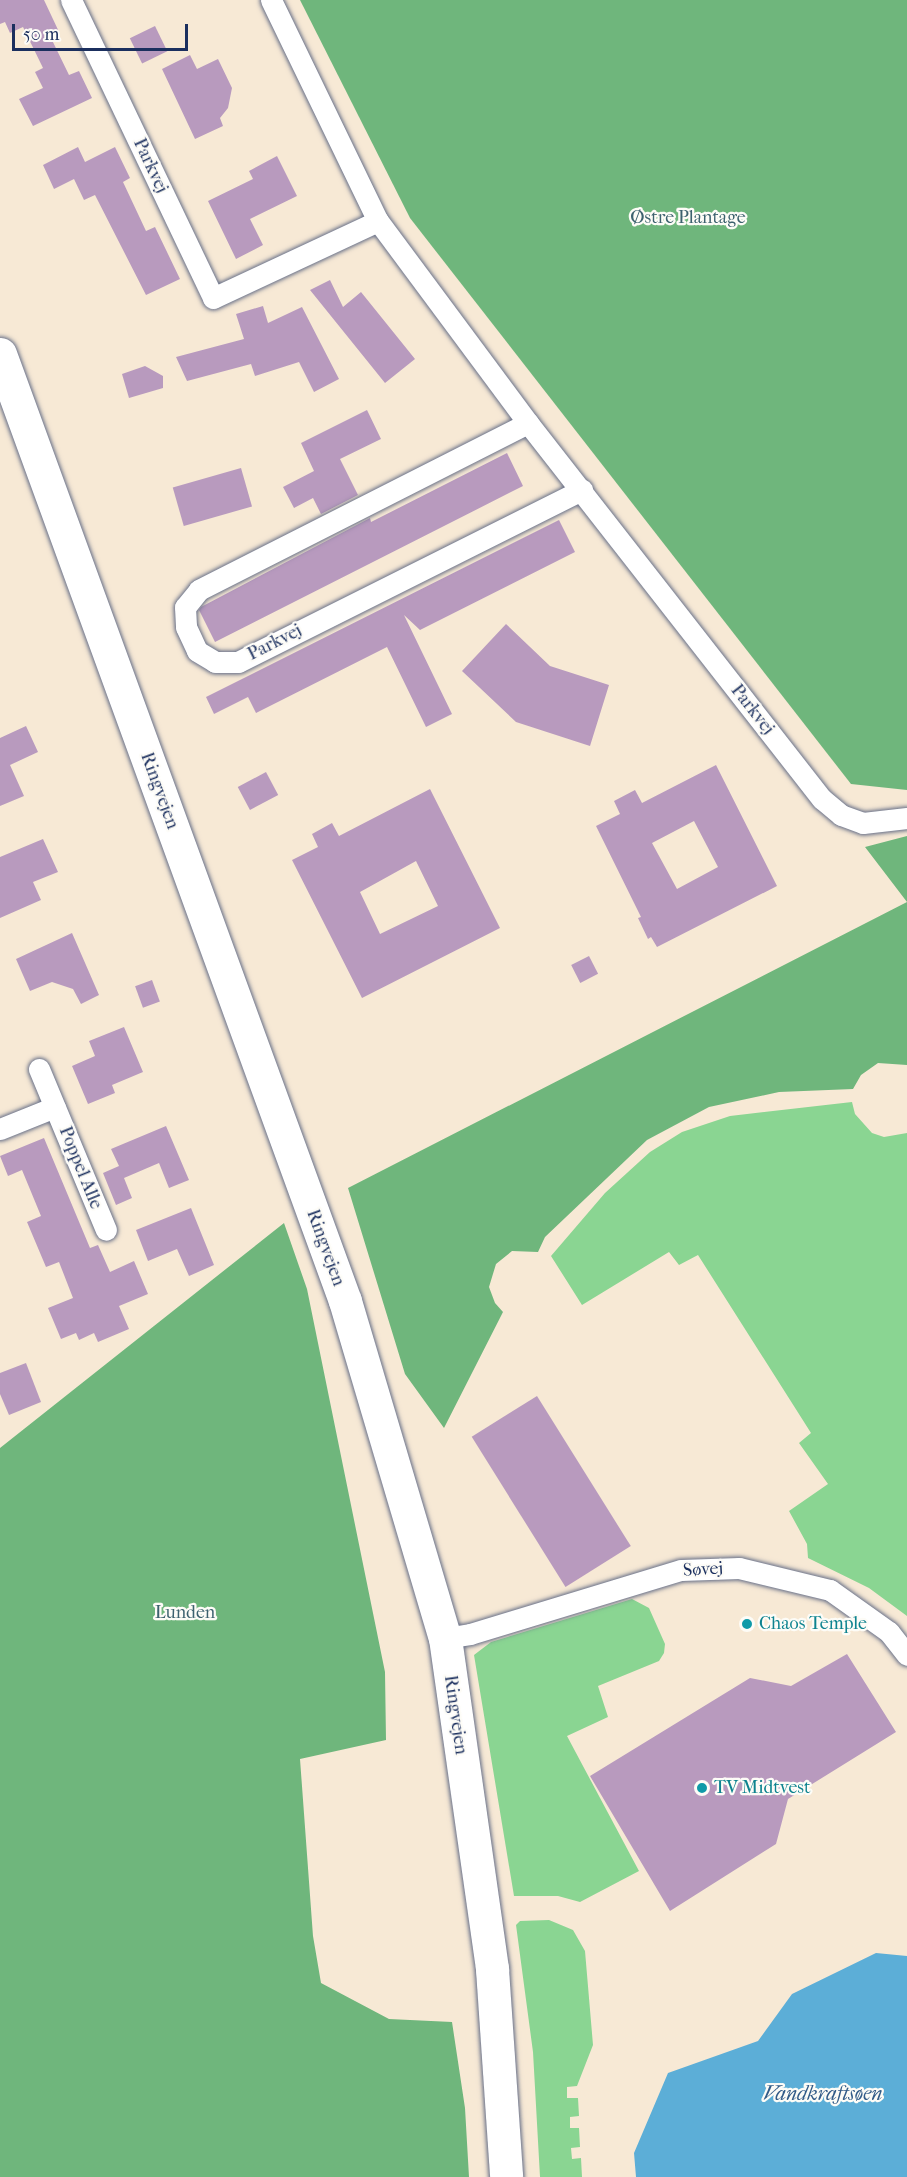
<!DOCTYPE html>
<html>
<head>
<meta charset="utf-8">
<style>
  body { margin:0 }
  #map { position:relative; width:907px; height:2177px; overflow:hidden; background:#f7e9d5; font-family:"IM FELL French Canon",serif }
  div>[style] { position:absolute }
  .green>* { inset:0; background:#8ad592 }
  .forest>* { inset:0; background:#6fb67c }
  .water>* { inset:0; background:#5caed7 }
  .building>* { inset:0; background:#b89abe; transform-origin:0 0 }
  .roads { filter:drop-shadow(0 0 2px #687088) drop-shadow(0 0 2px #687088) }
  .minor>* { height:21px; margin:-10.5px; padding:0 10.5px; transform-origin:10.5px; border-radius:10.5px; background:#fff }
  .primary>* { height:33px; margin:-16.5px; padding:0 16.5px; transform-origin:16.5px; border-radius:16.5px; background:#fff }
  .dots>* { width:16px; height:16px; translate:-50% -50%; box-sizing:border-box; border:3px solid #fdfcf7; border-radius:50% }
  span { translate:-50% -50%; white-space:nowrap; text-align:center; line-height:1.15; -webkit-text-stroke:4.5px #fdfcf7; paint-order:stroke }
  .street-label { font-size:18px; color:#1b2f5e }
  .park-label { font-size:18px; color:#3c616e }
  .culture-label { font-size:18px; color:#0d838f }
  .left { translate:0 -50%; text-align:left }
  .water-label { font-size:20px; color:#325b88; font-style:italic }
  .scale { position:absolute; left:12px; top:24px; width:176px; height:27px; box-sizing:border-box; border:3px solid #1b2f5e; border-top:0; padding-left:8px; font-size:18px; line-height:21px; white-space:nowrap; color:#1b2f5e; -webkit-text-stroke:4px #fdfcf7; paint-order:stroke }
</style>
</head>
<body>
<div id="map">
  <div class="green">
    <div style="clip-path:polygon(852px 1102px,855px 1114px,872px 1133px,884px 1137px,907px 1133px,907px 1616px,869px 1588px,808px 1558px,807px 1544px,789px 1511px,828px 1484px,799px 1443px,811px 1433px,698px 1255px,679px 1265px,669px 1252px,582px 1305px,551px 1256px,605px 1193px,650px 1152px,682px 1132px,730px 1116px)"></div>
    <div style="clip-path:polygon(632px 1599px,649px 1608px,665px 1644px,664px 1653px,659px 1661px,598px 1686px,608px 1717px,567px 1736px,639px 1871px,580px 1902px,558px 1896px,514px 1896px,474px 1655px,491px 1642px)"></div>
    <div style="clip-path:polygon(549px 1920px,573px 1930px,585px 1951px,593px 2045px,577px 2086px,567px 2087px,567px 2098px,578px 2098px,579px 2116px,570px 2117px,570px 2128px,579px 2128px,580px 2147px,571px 2148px,572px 2159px,581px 2158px,582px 2177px,540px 2177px,533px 2052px,516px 1925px,520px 1921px)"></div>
  </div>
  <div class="forest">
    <div style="clip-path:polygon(300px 0,907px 0,907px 790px,851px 784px,410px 218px)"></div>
    <div style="clip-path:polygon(907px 836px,907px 1065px,878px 1063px,861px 1075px,853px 1089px,779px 1092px,709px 1107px,647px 1140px,545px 1237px,538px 1252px,512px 1251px,496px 1264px,489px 1287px,495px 1303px,503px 1312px,444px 1428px,405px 1374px,348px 1188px,907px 902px,865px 847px)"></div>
    <div style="clip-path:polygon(284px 1223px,307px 1289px,385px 1672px,386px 1740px,300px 1759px,313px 1936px,321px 1983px,389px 2019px,452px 2022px,465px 2108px,469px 2177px,0 2177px,0 1448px)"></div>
  </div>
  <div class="water">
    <div style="clip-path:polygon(876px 1953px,907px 1956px,907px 2177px,636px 2177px,634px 2153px,668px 2073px,758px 2041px,792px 1994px)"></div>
  </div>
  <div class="building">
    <div style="clip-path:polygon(0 0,44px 0,60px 34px,51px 38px,69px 75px,79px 71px,92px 98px,33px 126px,19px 99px,43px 88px,35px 72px,43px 68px,23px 27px,10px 33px,5px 22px,0 24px)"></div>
    <div style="left:155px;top:26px;width:28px;height:28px;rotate:64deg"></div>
    <div style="clip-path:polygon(190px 55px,197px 69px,218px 59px,232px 88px,228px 108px,220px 118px,223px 126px,195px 139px,162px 69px)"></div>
    <div style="clip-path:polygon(78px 147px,85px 162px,115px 147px,130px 178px,123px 182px,146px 231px,155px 227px,180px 279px,146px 295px,95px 195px,84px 200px,74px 179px,54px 189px,43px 165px)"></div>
    <div style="clip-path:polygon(277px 156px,297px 196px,250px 219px,263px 245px,236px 259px,208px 201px,253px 179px,249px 171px)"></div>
    <div style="clip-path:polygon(330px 280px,343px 307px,361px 292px,415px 359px,385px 383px,310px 290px)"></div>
    <div style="clip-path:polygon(263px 306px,268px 323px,302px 307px,339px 379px,314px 392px,299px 362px,255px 376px,251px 364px,187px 381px,176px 357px,244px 339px,236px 314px)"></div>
    <div style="clip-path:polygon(145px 366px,163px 376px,163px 388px,129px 398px,122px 374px)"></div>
    <div style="clip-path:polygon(367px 410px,381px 439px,340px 459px,358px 495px,321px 514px,313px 498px,294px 508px,283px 487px,314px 471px,301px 443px)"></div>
    <div style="clip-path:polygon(507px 453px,523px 486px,215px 642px,199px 610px,201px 607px,370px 518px,371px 522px)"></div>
    <div style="left:241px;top:468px;width:40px;height:71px;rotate:74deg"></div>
    <div style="clip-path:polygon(559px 520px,575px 552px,420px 630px,404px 615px,452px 714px,426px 727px,387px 647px,256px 713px,248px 697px,214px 714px,206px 697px)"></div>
    <div style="clip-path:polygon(506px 624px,550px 666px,609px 685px,590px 746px,516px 722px,462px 671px)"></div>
    <div style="clip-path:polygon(26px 726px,38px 752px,10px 765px,24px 796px,0 806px,0 738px)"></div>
    <div style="clip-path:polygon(evenodd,716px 765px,777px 886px,657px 947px,651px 937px,648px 939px,638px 918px,641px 917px,596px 826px,620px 814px,614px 801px,635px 790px,642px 803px,716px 765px,694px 821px,718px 867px,677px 889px,652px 843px,694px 821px)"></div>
    <div style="left:266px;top:772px;width:26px;height:32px;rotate:62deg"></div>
    <div style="clip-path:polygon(evenodd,430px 789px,500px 928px,362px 998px,292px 860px,318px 847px,312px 834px,332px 823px,339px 836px,430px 789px,416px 861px,438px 906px,380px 934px,360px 892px,416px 861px)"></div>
    <div style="clip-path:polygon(43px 839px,58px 872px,33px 882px,41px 900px,0 918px,0 857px)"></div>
    <div style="clip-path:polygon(72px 933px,99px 995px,81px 1004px,73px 989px,52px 982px,30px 991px,16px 959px)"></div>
    <div style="left:589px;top:956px;width:20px;height:20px;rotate:63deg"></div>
    <div style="left:152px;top:980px;width:23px;height:18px;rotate:70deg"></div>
    <div style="clip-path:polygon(124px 1027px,143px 1072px,112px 1085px,115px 1093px,88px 1104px,72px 1066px,95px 1056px,89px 1041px)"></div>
    <div style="clip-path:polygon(166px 1126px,189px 1180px,169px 1188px,159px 1163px,124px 1178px,132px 1198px,116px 1205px,103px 1173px,119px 1166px,111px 1149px)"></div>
    <div style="clip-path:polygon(44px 1138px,90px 1248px,98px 1245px,110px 1272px,134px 1261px,148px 1294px,119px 1306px,129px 1329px,98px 1342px,94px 1333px,79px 1340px,76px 1333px,61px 1339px,48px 1308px,73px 1298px,59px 1262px,46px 1267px,27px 1222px,41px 1216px,22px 1170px,8px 1176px,0 1156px)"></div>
    <div style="clip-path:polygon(191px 1208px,214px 1265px,189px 1276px,177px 1249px,148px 1261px,136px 1230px)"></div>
    <div style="clip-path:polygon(26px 1363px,41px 1402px,9px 1415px,0 1394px,0 1373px)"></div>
    <div style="left:537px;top:1396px;width:177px;height:77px;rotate:58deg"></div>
    <div style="clip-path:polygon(847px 1654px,896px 1732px,788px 1799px,776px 1844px,670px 1911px,590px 1776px,750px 1678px,791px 1686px)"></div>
  </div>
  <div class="roads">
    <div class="minor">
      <div style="left:71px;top:0;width:330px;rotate:64.5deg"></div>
      <div style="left:213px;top:298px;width:182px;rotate:-25deg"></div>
      <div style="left:271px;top:0;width:246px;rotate:64.2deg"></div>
      <div style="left:378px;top:221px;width:252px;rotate:53.4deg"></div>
      <div style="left:528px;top:423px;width:477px;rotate:52deg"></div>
      <div style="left:822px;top:799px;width:25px;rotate:40deg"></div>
      <div style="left:841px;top:815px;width:23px;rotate:20deg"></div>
      <div style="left:863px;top:823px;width:44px;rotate:-6.5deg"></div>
      <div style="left:528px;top:423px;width:369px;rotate:153.1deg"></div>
      <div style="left:199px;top:590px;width:22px;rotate:129deg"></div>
      <div style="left:185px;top:607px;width:20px;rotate:87deg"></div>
      <div style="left:186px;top:627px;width:26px;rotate:65deg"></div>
      <div style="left:197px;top:651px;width:21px;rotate:31deg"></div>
      <div style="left:215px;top:662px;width:23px"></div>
      <div style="left:238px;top:662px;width:385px;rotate:-26.6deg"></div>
      <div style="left:39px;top:1069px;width:174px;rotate:67.4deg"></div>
      <div style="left:0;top:1129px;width:59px;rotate:-21.8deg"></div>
      <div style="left:445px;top:1638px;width:25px;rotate:-9deg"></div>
      <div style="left:470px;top:1634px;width:220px;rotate:-16.9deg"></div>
      <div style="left:681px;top:1570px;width:58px;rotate:-2deg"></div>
      <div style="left:739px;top:1568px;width:94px;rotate:13.6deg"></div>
      <div style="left:830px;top:1590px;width:72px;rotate:35.4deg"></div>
      <div style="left:889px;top:1632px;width:29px;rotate:52deg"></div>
    </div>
    <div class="primary">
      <div style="left:0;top:354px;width:1008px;rotate:69.98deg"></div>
      <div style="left:345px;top:1301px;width:352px;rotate:73.5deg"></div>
      <div style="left:445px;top:1638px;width:334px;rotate:81.9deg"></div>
      <div style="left:492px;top:1969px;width:208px;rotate:86.1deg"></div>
    </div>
  </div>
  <div class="dots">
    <div style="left:747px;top:1624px;background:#0f9aa8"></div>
    <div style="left:702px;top:1788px;background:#0f9aa8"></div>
  </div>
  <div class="street-label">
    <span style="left:150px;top:166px;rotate:65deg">Parkvej</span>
    <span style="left:275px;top:643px;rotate:-27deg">Parkvej</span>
    <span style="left:752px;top:710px;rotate:52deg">Parkvej</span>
    <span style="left:159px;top:791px;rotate:70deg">Ringvejen</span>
    <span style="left:80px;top:1168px;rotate:68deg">Poppel Alle</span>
    <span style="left:325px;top:1248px;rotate:70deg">Ringvejen</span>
    <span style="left:703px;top:1570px;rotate:-3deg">Søvej</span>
    <span style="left:455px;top:1715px;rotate:82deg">Ringvejen</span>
  </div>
  <div class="park-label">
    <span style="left:688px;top:218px">Østre Plantage</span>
    <span style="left:185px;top:1613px">Lunden</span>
  </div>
  <div class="culture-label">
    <span class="left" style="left:759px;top:1624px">Chaos Temple</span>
    <span class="left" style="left:714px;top:1788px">TV Midtvest</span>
  </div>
  <div class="water-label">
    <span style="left:823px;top:2093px">Vandkraftsøen</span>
  </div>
  <div class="scale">50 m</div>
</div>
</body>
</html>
